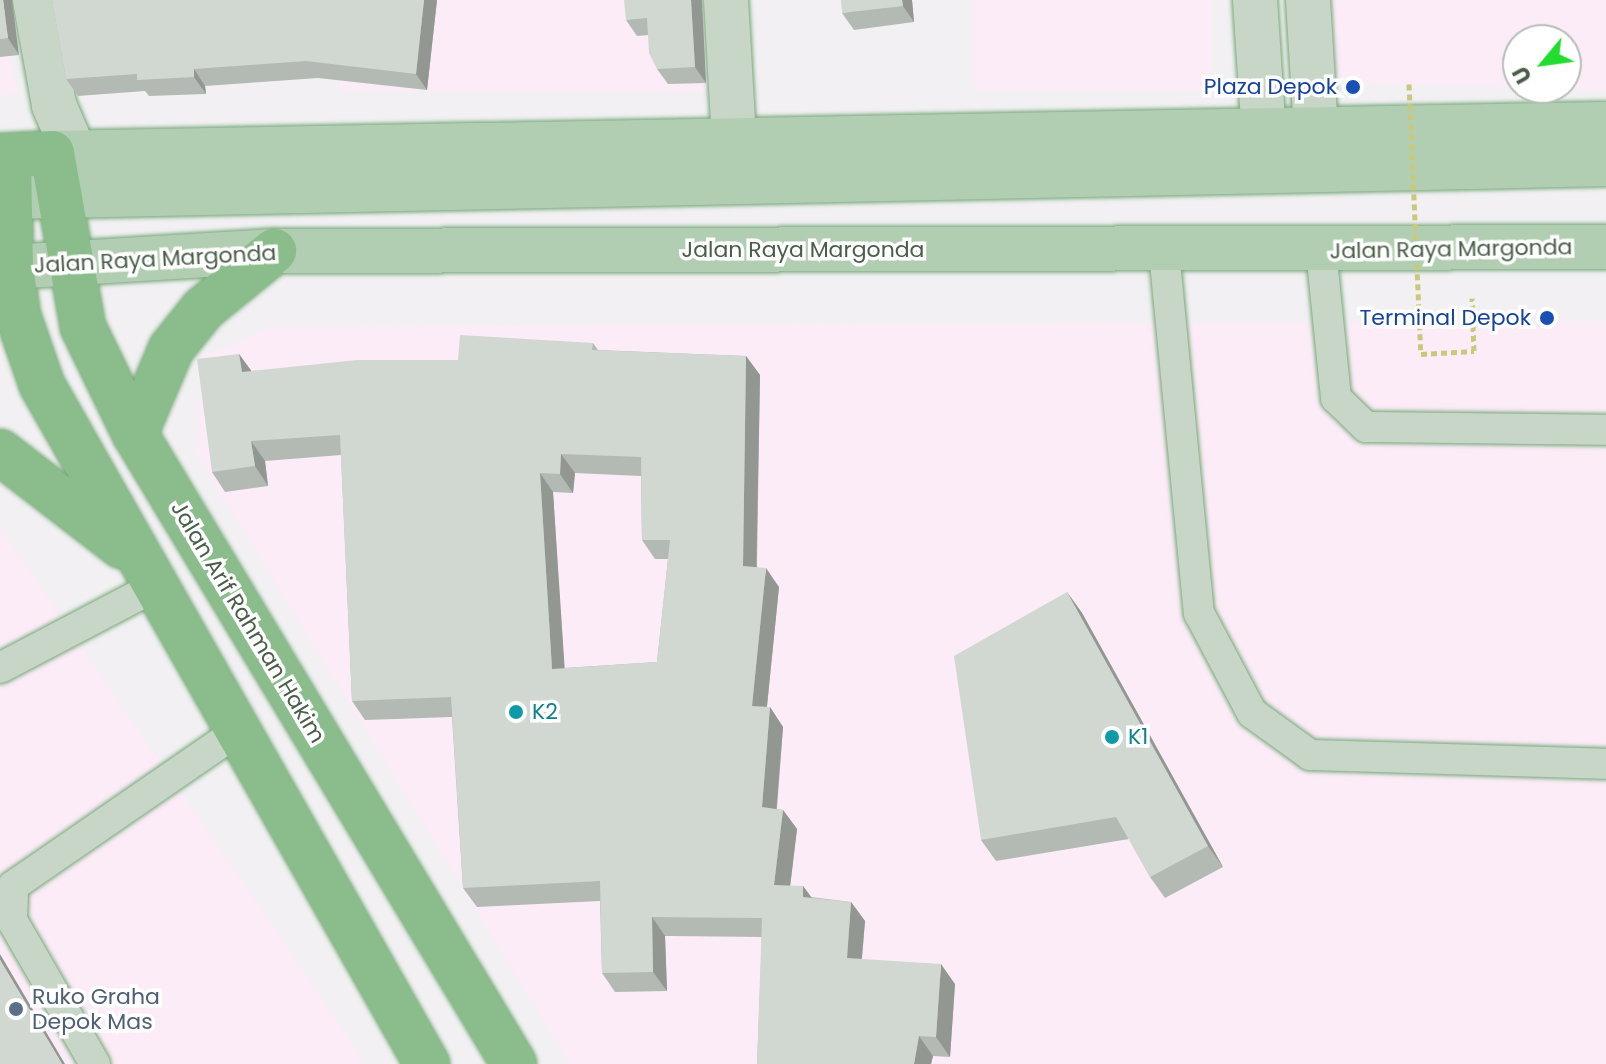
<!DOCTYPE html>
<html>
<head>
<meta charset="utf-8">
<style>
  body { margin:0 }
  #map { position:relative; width:1606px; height:1064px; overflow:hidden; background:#f2f0f3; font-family:Poppins,sans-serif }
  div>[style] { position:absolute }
  .commercial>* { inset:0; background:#fcecf8; transform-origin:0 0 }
  .path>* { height:5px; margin-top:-2.5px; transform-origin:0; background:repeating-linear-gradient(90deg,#c8ca7b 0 6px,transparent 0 10px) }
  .roads { filter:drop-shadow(0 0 2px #76a878) drop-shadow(0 0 2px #76a878) }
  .lane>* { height:30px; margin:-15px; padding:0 15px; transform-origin:15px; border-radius:15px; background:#c8d6c8 }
  .street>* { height:44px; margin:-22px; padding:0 22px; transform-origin:22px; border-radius:22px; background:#c8d6c8 }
  .primary>* { height:44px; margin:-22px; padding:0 22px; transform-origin:22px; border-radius:22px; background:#b2ceb2 }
  .highway>* { height:44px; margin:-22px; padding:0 22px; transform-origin:22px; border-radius:22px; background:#8bbd8c }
  .path-bridge>* { height:5px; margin-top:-2.5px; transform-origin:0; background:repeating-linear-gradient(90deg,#c8ca7b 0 6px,transparent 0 10px) }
  .wall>* { inset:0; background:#b3bab4 }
  .shaded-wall>* { inset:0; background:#929792 }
  .building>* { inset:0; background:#d0d8d1 }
  .dots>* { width:22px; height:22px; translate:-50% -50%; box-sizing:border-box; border:4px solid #fff; border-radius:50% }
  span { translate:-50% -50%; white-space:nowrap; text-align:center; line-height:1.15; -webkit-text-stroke:7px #fff; paint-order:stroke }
  .transit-label { font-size:22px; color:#164399 }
  .right { translate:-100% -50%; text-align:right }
  .street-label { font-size:22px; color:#495d49 }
  .culture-label { font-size:22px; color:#0d838f }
  .left { translate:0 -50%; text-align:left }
  .service-label { font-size:22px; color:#4e5e75 }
  .north { position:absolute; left:1502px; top:24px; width:80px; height:80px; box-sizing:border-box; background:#fff; border:2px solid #b6beb6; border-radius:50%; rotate:241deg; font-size:22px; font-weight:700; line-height:32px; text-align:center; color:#495d49 }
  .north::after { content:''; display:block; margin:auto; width:28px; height:36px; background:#22dc30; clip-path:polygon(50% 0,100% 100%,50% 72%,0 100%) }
</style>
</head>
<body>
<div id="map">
  <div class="commercial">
    <div style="clip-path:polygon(0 0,18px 94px,0 95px)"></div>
    <div style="left:340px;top:0;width:384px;height:91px"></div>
    <div style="left:973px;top:0;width:239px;height:90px"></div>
    <div style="clip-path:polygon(1312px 0,1606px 0,1606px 90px,1539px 88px,1566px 88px,1566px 40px,1518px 40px,1518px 87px,1314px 82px)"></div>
    <div style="clip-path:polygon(1606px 321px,1606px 1064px,570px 1064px,196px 453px,204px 357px,272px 327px)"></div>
    <div style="clip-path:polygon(0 528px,348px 1036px,362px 1064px,0 1064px)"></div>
  </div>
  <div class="path">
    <div style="left:1421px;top:354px;width:53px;rotate:-3.2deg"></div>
    <div style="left:1474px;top:351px;width:53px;rotate:-92.2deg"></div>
  </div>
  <div class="roads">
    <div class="lane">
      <div style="left:1321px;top:250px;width:149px;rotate:84.2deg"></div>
      <div style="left:1336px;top:398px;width:42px;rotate:44deg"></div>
      <div style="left:1366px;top:427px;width:240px;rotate:0.7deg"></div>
      <div style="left:1164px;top:251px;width:364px;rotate:84.5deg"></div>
      <div style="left:1199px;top:613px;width:113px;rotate:62.1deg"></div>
      <div style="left:1252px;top:713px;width:72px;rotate:35.9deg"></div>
      <div style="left:1310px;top:755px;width:296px;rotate:1.7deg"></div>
      <div style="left:0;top:668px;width:174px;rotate:-27.7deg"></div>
      <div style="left:95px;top:1064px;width:166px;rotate:-120deg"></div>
      <div style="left:12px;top:920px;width:34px;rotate:-88deg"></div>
      <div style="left:13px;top:886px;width:271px;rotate:-34.6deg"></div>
    </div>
    <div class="street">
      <div style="left:35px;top:0;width:107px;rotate:79.7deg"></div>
      <div style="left:54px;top:105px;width:51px;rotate:66.9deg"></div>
      <div style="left:726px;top:0;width:138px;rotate:86.7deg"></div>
      <div style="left:1255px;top:0;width:167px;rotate:86.2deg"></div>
      <div style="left:1308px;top:0;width:165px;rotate:86.5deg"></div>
    </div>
    <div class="primary">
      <div style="left:52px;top:153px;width:1554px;rotate:-1.07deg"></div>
      <div style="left:9px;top:197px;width:1597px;rotate:-1.18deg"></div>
      <div style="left:11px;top:267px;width:263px;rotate:-3.5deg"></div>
      <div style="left:274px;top:251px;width:1332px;rotate:-0.17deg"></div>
    </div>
    <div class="highway">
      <div style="left:0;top:156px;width:52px;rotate:-3.3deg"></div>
      <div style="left:52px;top:153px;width:177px;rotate:79.9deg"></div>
      <div style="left:83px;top:327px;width:119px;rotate:64.1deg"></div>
      <div style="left:135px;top:434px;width:735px;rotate:58.97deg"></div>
      <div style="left:9px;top:156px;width:111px;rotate:89deg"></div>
      <div style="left:11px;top:267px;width:49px;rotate:81.9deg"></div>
      <div style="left:18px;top:316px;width:73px;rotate:70.8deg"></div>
      <div style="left:42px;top:385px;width:781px;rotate:60.45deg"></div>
      <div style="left:135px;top:434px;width:92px;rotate:-67deg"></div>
      <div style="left:171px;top:349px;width:51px;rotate:-51.3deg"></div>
      <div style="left:203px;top:309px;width:92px;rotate:-39.2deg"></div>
      <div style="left:0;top:452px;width:154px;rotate:37.6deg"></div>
    </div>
  </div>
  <div class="path-bridge">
    <div style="left:1409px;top:84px;width:270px;rotate:87.5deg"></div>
  </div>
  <div class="wall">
    <div style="clip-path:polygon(0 0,19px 55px,0 57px)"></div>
    <div style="clip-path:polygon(52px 0,437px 0,427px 90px,318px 78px,205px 86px,206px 94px,149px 96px,145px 91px,78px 96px,66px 79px)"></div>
    <div style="clip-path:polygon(912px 0,914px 22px,854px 30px,842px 13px)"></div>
    <div style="clip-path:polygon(701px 1px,706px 83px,668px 84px,657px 69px,648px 35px,637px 36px,626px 20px)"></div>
    <div style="clip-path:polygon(evenodd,593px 343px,598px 350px,746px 356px,760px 375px,757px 567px,779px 587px,767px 707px,770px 707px,783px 727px,777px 809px,783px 810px,797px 829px,790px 886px,803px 886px,811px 897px,851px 902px,865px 921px,862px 959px,955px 984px,950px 1057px,933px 1056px,931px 1064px,757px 1064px,762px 937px,665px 936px,667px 991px,615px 992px,602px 973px,600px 901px,477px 907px,463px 888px,452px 717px,365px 720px,352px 701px,341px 455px,265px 461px,268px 486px,225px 492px,212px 472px,239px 354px,251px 371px,458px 360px,593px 343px,575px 473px,641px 476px,642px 540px,655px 559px,668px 559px,657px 662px,564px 668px,553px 492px,573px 493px,575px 473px)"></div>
    <div style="clip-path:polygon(1067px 592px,1082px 613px,1223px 867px,1165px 898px,1150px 877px,1129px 839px,996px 861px,981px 840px)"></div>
  </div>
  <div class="shaded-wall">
    <div style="clip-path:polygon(3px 0,12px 0,19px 55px,8px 38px)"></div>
    <div style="clip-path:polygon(424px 0,437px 0,427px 90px,416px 74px)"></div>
    <div style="clip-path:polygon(691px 0,702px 0,706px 83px,695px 67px)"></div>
    <div style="clip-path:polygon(902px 0,912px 0,914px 22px,903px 6px)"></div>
    <div style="clip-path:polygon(194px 69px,205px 86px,206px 94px,194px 77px)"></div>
    <div style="clip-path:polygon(239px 354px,253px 373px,242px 372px)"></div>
    <div style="clip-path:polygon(746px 356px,760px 375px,756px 585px,743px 566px)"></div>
    <div style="clip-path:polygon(251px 441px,265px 461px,268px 486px,255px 466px)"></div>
    <div style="clip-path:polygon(561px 454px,575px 473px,573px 493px,560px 474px)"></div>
    <div style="clip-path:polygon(540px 473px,553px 492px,566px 688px,552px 669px)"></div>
    <div style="clip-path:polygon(766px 568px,779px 587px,765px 725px,752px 706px)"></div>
    <div style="clip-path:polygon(1067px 592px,1082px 613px,1223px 867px,1208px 846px)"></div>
    <div style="clip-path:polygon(770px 707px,783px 727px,775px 826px,762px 807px)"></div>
    <div style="clip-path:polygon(783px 810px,797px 829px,788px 904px,774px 885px)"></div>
    <div style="clip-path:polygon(803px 886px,817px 905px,803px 897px)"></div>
    <div style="clip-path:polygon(851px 902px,865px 921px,860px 978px,847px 958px)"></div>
    <div style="clip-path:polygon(652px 917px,665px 936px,667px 991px,653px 972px)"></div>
    <div style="clip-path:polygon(0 954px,65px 1064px,62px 1064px,0 960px)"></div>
    <div style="clip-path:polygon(941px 964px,955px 984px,950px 1057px,936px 1037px)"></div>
    <div style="clip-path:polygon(919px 1036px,933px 1056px,931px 1064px,914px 1064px)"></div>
  </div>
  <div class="building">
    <div style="clip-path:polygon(0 0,3px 0,8px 38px,0 39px)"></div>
    <div style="clip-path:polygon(52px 0,424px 0,416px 74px,306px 61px,194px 69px,194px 77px,137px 80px,137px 74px,66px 79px)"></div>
    <div style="clip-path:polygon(624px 0,691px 0,695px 67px,657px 69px,649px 53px,647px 18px,626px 20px)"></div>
    <div style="clip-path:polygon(841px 0,902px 0,903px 6px,842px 13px)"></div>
    <div style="clip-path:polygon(evenodd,460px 335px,593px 343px,592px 350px,746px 356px,743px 566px,766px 568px,752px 706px,770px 707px,762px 807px,783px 810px,774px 885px,803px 886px,803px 897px,851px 902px,847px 958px,941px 964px,936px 1037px,919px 1036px,914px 1064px,757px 1064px,762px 918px,652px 917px,653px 972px,602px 973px,600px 881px,463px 888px,451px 697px,352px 701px,340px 435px,251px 441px,255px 466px,212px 472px,197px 359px,239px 354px,242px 372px,357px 360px,458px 360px,460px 335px,561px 454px,641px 457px,642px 540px,670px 540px,657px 662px,552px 669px,540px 473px,560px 474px,561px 454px)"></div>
    <div style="clip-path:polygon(1067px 592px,1208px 846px,1150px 877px,1116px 817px,981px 840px,954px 656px)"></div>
    <div style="clip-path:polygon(0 960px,62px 1064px,0 1064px)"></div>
  </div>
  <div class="dots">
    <div style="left:1353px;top:87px;background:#1a4fb4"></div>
    <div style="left:1547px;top:318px;background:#1a4fb4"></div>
    <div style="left:516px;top:712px;background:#0f9aa8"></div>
    <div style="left:1112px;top:737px;background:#0f9aa8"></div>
    <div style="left:16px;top:1009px;background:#5c6f8a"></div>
  </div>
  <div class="transit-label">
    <span class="right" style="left:1337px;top:87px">Plaza Depok</span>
    <span class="right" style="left:1531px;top:318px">Terminal Depok</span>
  </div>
  <div class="street-label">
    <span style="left:1451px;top:249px;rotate:-1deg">Jalan Raya Margonda</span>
    <span style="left:803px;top:250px">Jalan Raya Margonda</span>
    <span style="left:155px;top:259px;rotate:-3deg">Jalan Raya Margonda</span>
    <span style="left:248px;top:622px;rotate:59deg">Jalan Arif Rahman Hakim</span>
  </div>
  <div class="culture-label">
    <span class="left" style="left:532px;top:712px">K2</span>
    <span class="left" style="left:1128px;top:737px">K1</span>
  </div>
  <div class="service-label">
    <span class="left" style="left:32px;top:1009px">Ruko Graha<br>Depok Mas</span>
  </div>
  <div class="north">U</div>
</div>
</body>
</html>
